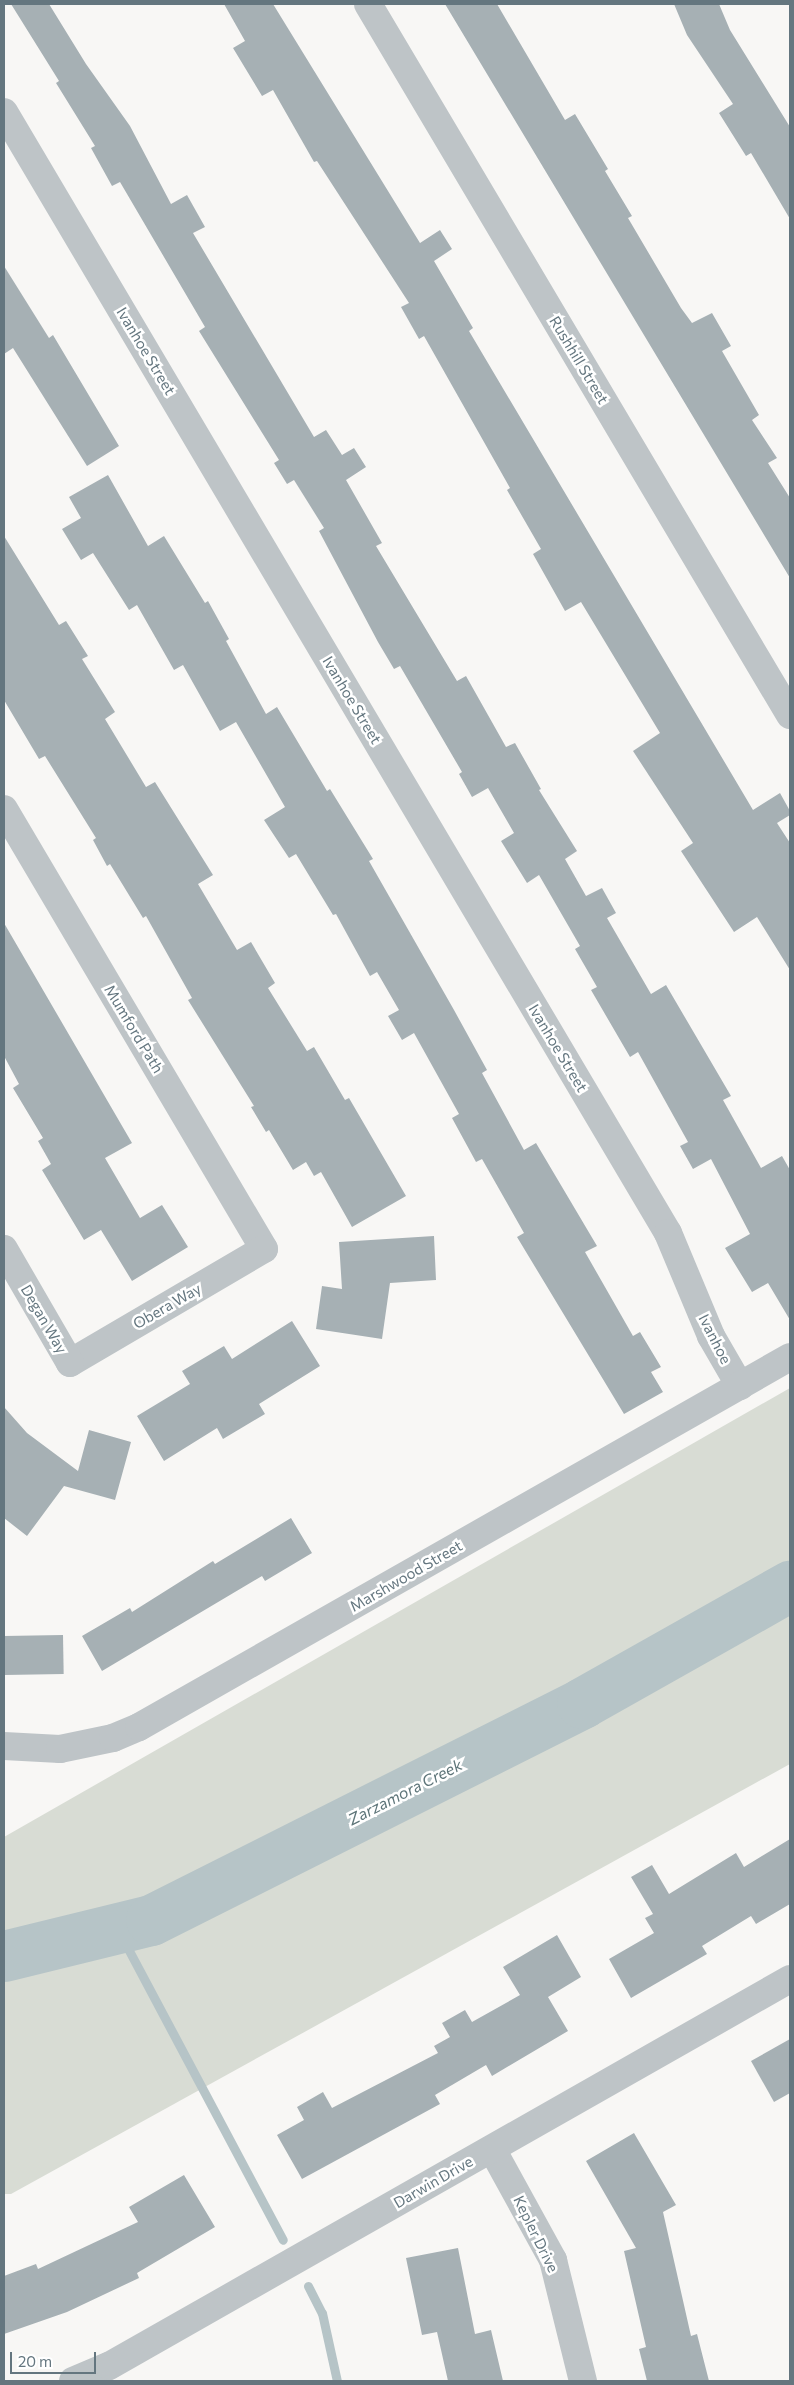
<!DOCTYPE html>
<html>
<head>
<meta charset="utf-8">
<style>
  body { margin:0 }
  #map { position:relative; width:794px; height:2385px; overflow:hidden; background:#f8f7f5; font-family:Commissioner,sans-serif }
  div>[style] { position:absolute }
  .green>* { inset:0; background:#d8dcd4 }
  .stream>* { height:9px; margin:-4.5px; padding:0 4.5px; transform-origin:4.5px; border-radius:4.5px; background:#b6c4c7 }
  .river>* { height:51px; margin:-25.5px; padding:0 25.5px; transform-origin:25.5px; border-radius:25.5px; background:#b6c4c7 }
  .building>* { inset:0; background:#a6b0b4; transform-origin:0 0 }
  .minor>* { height:28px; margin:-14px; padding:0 14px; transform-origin:14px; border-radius:14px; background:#bec4c7 }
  span { translate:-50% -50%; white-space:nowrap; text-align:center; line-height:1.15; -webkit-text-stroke:5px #fff; paint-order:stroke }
  .street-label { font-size:15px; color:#64767f }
  .water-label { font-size:16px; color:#5e7579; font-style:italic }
  .frame { position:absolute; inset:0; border:5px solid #64767f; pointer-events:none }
  .scale { position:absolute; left:10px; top:2352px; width:86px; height:22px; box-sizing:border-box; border:2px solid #64767f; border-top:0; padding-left:6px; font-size:15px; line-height:18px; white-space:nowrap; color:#64767f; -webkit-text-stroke:4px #fff; paint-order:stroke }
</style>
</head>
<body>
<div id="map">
  <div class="green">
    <div style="clip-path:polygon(790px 1388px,790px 1764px,11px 2194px,4px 2194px,4px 1837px)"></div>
  </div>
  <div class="stream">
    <div style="left:117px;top:1928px;width:353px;rotate:62deg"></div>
    <div style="left:308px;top:2286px;width:30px;rotate:63deg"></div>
    <div style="left:322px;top:2313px;width:70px;rotate:77.6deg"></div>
  </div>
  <div class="river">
    <div style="left:4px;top:1956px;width:151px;rotate:-13.8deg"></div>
    <div style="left:151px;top:1920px;width:483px;rotate:-26.7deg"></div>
    <div style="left:582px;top:1703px;width:239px;rotate:-29.4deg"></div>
  </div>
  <div class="building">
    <div style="clip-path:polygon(11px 4px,49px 4px,86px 64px,130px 126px,171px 204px,187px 195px,205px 227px,193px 233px,314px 437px,326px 430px,342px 455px,354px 448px,366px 467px,346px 480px,382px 543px,376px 546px,457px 681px,466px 676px,506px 747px,515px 743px,541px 789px,539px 790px,577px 851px,565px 859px,586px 896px,602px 888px,616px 913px,607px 918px,651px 994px,666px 985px,731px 1096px,723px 1100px,761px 1168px,782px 1156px,790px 1170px,790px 1320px,768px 1283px,752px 1292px,725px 1248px,750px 1234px,711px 1159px,693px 1169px,680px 1146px,688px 1142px,638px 1052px,630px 1057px,591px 990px,597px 987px,575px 949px,580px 946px,539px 875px,527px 883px,501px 841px,514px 833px,488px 788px,472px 797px,459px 774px,462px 772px,400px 666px,394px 669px,378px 642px,319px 531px,324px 528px,294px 480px,287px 484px,274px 463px,279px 460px,199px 331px,205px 327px,120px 182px,112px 186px,91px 148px,95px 146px,56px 83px,59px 81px)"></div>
    <div style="clip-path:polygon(224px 4px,273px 4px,420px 243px,440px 230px,452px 249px,434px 261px,473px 328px,469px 331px,753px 810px,780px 793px,790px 811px,790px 815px,777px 823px,790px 843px,790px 970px,757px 917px,734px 932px,681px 851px,693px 843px,633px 751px,660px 733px,581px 602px,565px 611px,533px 554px,541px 549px,507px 490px,510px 488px,424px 336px,419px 339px,401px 307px,409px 303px,317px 161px,314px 162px,273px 90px,262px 96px,233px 48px,245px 41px)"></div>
    <div style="clip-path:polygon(445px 4px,497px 4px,565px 120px,575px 114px,608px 169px,605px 171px,632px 216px,628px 218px,681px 308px,692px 323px,712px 313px,731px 346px,722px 351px,759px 415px,752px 420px,777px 458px,768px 463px,790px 498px,790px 578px)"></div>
    <div style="clip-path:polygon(674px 4px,719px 4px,730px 30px,790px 127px,790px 219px,751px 153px,746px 156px,719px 113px,733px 104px,687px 35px)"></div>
    <div style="clip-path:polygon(4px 266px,49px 338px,53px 335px,119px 446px,87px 466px,13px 348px,4px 354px)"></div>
    <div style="clip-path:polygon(108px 475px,148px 546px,164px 536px,205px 603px,208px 601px,229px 639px,226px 641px,266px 714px,277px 707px,327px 791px,330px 789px,373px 859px,369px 861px,454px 1010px,487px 1070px,482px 1073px,524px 1150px,536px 1143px,597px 1246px,585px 1252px,633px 1336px,640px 1332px,661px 1367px,651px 1372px,663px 1392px,624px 1414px,517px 1237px,524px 1233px,482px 1159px,476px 1162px,452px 1118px,459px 1114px,414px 1033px,402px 1040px,388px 1016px,399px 1010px,377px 972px,370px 976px,336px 914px,333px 915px,296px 854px,289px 858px,264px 820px,285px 807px,236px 722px,220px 731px,183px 665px,174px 670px,137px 605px,129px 610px,93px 553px,81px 560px,62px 529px,81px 518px,69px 497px)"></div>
    <div style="clip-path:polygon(4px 536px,59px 625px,66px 621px,88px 656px,82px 659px,115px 712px,105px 719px,146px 787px,155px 782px,213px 875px,198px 884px,237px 950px,251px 942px,275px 983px,268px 988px,307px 1051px,314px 1047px,345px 1100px,349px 1098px,406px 1196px,352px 1227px,321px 1172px,314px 1176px,306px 1162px,293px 1170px,269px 1130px,266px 1132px,251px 1107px,254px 1106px,188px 1000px,192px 998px,146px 916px,143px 918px,110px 864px,107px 866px,93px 840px,96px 838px,45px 756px,39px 759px,4px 700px)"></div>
    <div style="clip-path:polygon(4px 923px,132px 1143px,105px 1158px,140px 1218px,162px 1205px,188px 1247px,132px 1281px,101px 1230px,84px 1240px,42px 1170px,51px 1164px,38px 1141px,43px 1138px,13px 1088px,19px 1084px,4px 1056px)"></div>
    <div style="clip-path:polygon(434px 1236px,436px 1280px,390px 1283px,382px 1339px,316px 1329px,322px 1286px,342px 1289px,339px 1242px)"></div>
    <div style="clip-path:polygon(292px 1321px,320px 1366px,259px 1404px,265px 1414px,223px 1439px,217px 1428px,164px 1461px,137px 1416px,190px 1384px,182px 1371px,224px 1346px,232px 1359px)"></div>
    <div style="clip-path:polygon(4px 1407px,27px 1433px,78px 1471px,89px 1430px,131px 1442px,115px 1500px,64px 1486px,27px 1536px,4px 1518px)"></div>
    <div style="clip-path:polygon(291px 1518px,312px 1553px,265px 1581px,262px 1576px,102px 1671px,82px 1636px,130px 1608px,132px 1612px,213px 1561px,215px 1564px)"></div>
    <div style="left:63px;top:1635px;width:39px;height:59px;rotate:89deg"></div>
    <div style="clip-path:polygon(790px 1839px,790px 1904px,756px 1924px,751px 1916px,702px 1946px,707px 1954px,631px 1998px,609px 1959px,654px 1933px,645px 1918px,653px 1914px,631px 1877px,652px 1865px,669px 1894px,736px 1853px,744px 1867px)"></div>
    <div style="clip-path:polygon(557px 1935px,581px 1977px,548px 1997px,568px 2031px,492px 2076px,486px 2065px,435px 2095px,440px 2104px,302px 2179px,277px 2135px,304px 2120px,297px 2107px,323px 2092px,332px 2108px,438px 2053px,434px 2046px,450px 2037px,442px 2023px,465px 2010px,472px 2022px,520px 1995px,503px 1967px)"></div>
    <div style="clip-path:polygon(790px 2039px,790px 2093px,774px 2102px,751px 2061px)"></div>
    <div style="clip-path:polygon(634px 2133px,676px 2205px,663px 2212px,691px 2336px,697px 2334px,709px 2381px,647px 2381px,639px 2349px,646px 2347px,624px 2251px,636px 2248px,586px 2161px)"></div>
    <div style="clip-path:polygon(184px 2175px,215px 2227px,137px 2273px,139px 2278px,67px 2312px,4px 2334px,4px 2276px,36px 2264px,38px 2269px,138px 2222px,129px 2207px)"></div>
    <div style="clip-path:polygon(458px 2248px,475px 2334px,491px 2330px,503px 2381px,448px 2381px,437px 2332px,422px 2335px,406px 2258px)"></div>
  </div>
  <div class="minor">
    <div style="left:368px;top:4px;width:827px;rotate:59.31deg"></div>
    <div style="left:4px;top:112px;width:1303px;rotate:59.36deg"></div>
    <div style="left:668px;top:1233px;width:112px;rotate:67.3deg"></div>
    <div style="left:711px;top:1336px;width:58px;rotate:59.9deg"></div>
    <div style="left:4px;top:809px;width:511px;rotate:59.42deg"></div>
    <div style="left:264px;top:1249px;width:225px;rotate:149.6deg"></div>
    <div style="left:70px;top:1363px;width:132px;rotate:-120.1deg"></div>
    <div style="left:4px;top:1746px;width:56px;rotate:3.1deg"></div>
    <div style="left:60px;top:1749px;width:54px;rotate:-11.7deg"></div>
    <div style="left:113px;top:1738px;width:28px;rotate:-23deg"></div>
    <div style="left:139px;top:1727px;width:749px;rotate:-29.61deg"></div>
    <div style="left:492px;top:2149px;width:127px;rotate:61.2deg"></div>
    <div style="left:553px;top:2260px;width:125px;rotate:76.1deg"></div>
    <div style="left:73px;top:2381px;width:39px;rotate:-23deg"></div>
    <div style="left:109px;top:2366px;width:783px;rotate:-29.61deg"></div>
  </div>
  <div class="street-label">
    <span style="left:146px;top:351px;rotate:59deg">Ivanhoe Street</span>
    <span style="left:579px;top:360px;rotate:59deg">Rushhill Street</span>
    <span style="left:352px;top:700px;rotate:59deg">Ivanhoe Street</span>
    <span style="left:134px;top:1029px;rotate:59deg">Mumford Path</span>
    <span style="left:558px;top:1048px;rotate:59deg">Ivanhoe Street</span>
    <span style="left:167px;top:1306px;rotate:-30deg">Obera Way</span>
    <span style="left:44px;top:1319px;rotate:60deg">Degan Way</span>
    <span style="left:715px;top:1339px;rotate:63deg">Ivanhoe</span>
    <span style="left:406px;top:1576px;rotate:-30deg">Marshwood Street</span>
    <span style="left:433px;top:2182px;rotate:-30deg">Darwin Drive</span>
    <span style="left:536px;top:2234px;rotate:64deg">Kepler Drive</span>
  </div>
  <div class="water-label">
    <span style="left:405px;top:1792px;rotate:-27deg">Zarzamora Creek</span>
  </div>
  <div class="frame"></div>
  <div class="scale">20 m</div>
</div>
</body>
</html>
